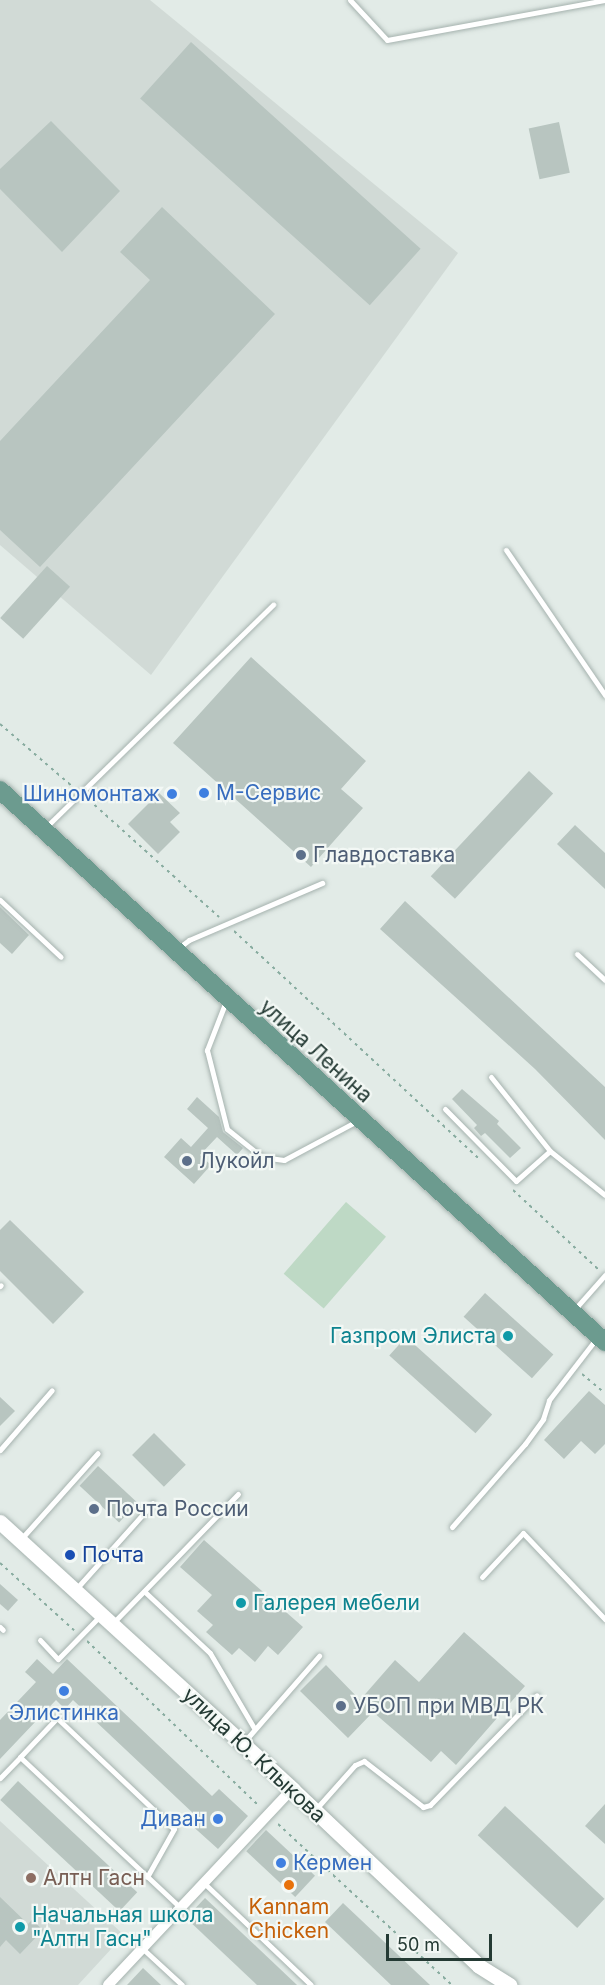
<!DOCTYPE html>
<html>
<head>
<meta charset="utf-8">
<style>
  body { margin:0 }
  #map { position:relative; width:605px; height:1985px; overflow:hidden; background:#e2ebe7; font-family:Inter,sans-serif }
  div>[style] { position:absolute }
  .built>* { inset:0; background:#d1dad6 }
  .green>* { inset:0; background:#bed9c5; transform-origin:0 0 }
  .building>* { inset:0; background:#b8c5c0; transform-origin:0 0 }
  .path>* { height:2px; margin-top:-1px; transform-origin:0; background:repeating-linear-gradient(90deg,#87ab9f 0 3px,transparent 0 7.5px) }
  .roads { filter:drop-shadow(0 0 2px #a5b2ae) drop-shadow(0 0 2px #a5b2ae) }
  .lane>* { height:5px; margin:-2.5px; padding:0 2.5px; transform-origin:2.5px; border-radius:2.5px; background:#fff }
  .street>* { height:10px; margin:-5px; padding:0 5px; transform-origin:5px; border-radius:5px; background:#fff }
  .secondary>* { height:15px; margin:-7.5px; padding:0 7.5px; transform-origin:7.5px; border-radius:7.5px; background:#fff }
  .primary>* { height:18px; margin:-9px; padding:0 9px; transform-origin:9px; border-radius:9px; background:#6c9b8f }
  .dots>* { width:16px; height:16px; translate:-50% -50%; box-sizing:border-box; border:3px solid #f3f8f5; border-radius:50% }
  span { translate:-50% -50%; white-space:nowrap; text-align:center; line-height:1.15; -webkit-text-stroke:4.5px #f3f8f5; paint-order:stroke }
  .shop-label { font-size:21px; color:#366cbe }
  .left { translate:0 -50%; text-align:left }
  .right { translate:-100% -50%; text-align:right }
  .service-label { font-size:21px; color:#4e5e75 }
  .street-label { font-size:21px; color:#243a34 }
  .culture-label { font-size:21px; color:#0d838f }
  .transit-label { font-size:21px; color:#164399 }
  .education-label { font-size:21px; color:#785e54 }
  .food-label { font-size:21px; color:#c56008 }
  .scale { position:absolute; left:386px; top:1934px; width:106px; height:27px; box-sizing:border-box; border:3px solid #243a34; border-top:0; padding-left:8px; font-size:18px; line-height:21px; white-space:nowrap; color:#243a34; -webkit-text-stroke:4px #f3f8f5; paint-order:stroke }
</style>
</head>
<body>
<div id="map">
  <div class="built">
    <div style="clip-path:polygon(0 0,150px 0,458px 253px,151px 675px,0 545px)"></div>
    <div style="clip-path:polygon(0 1821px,124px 1935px,78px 1985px,0 1985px)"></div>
  </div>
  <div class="green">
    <div style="left:346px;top:1202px;width:53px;height:95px;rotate:41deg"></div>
  </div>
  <div class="building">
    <div style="left:191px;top:42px;width:309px;height:76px;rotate:42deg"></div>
    <div style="clip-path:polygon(51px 121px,120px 191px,62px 252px,0 189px,0 169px)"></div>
    <div style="left:559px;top:122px;width:52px;height:31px;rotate:78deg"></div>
    <div style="clip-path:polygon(162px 207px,275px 314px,40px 567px,0 530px,0 441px,150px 280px,120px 252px)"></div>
    <div style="left:47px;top:566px;width:31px;height:70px;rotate:42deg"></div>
    <div style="clip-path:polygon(251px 657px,366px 761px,341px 789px,363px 808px,311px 867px,173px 743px)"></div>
    <div style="left:529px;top:771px;width:33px;height:144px;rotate:43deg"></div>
    <div style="clip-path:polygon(159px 793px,180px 813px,170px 822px,180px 832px,158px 854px,128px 824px)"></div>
    <div style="clip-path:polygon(575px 825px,605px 853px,605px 889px,557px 844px)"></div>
    <div style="clip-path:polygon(405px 901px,605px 1087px,605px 1140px,535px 1069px,380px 929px)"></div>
    <div style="clip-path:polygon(0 907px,29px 935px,12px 954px,0 943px)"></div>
    <div style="clip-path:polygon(462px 1089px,499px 1121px,497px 1124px,521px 1148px,510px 1158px,485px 1133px,481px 1136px,474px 1128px,477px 1125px,452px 1099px)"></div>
    <div style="clip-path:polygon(197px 1097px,219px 1117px,223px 1132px,243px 1148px,237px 1155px,217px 1137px,200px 1155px,211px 1165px,194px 1184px,164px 1157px,181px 1138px,191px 1147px,208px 1128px,187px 1109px)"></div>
    <div style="clip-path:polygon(10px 1220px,84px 1292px,53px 1324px,0 1271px,0 1230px)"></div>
    <div style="left:485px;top:1293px;width:92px;height:32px;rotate:42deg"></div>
    <div style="left:406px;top:1337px;width:116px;height:25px;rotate:42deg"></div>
    <div style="clip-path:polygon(589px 1391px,605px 1405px,605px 1444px,595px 1454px,581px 1441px,564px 1459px,544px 1440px)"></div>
    <div style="clip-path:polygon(0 1397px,15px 1411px,0 1426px)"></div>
    <div style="left:154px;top:1433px;width:45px;height:31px;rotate:45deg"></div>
    <div style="left:98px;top:1466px;width:54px;height:27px;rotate:43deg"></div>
    <div style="clip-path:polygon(204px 1540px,303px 1627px,278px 1655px,268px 1646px,255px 1662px,239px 1648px,232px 1655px,206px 1632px,213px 1625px,197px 1611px,212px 1595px,180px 1567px)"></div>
    <div style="clip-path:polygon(0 1584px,18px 1600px,8px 1611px,0 1604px)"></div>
    <div style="clip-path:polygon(464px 1632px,525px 1686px,456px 1765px,441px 1751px,431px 1762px,373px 1712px,348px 1738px,300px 1691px,326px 1665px,360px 1700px,395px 1660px,419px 1682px)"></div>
    <div style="clip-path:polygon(37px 1659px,53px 1674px,67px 1659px,212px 1796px,219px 1789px,248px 1816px,218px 1849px,188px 1822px,195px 1815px,73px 1700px,65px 1709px,56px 1700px,0 1759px,0 1720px,36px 1682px,25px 1672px)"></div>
    <div style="left:18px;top:1781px;width:163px;height:26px;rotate:43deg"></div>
    <div style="clip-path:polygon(605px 1804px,605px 1844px,585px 1826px)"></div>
    <div style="left:505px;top:1806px;width:136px;height:40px;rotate:43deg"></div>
    <div style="left:266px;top:1830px;width:67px;height:29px;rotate:43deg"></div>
    <div style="clip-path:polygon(0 1897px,28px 1924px,32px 1920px,43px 1930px,20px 1954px,6px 1940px,0 1947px)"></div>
    <div style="clip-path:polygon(205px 1898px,297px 1985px,257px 1985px,186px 1918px)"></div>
    <div style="clip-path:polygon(343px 1903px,430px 1985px,391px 1985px,325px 1922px)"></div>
    <div style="clip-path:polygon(143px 1968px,161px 1985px,127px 1985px)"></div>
  </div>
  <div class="path">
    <div style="left:0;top:724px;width:96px;rotate:40.8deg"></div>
    <div style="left:89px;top:800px;width:175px;rotate:42deg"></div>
    <div style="left:234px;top:931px;width:333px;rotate:42.9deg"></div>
    <div style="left:513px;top:1190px;width:117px;rotate:42.9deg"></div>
    <div style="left:582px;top:1374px;width:30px;rotate:40deg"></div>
    <div style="left:0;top:1563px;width:100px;rotate:42.2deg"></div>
    <div style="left:87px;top:1641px;width:237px;rotate:43.8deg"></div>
    <div style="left:278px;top:1824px;width:237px;rotate:42.8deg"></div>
  </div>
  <div class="roads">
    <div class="lane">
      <div style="left:350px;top:0;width:54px;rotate:47.2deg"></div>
      <div style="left:387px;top:40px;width:221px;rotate:-10.4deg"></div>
      <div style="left:506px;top:550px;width:176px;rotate:55.7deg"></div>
      <div style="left:46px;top:827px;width:318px;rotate:-44.4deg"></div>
      <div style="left:0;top:900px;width:83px;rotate:43.1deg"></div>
      <div style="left:177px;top:949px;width:15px;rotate:-37deg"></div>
      <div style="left:189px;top:940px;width:145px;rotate:-23.2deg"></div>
      <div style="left:577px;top:954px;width:38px;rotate:43deg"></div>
      <div style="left:226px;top:1001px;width:53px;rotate:111.2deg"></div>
      <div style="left:207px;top:1050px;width:81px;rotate:75.8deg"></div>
      <div style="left:227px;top:1129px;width:45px;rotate:38.7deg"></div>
      <div style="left:262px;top:1157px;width:22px;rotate:8deg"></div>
      <div style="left:284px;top:1160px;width:83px;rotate:-28.1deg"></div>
      <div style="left:491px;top:1077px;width:95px;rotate:51.4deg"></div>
      <div style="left:550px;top:1151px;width:70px;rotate:38.7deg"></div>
      <div style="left:445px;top:1109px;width:101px;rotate:45.4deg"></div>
      <div style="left:516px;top:1181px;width:45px;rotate:-41.4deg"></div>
      <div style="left:0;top:1286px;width:1px;rotate:-45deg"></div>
      <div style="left:574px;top:1310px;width:47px;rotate:-48.5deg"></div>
      <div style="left:0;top:1450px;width:79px;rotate:-49.1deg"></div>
      <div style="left:452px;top:1527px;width:111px;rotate:-48.7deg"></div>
      <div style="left:525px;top:1444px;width:31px;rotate:-54deg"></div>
      <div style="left:543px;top:1419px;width:20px;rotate:-72deg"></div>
      <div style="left:549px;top:1400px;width:77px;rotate:-52.4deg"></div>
      <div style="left:21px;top:1539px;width:115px;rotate:-48.2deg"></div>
      <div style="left:482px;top:1577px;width:60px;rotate:-47deg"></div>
      <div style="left:523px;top:1533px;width:119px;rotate:46.4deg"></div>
      <div style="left:76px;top:1589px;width:115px;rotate:-48.2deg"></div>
      <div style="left:145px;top:1592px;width:89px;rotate:43.2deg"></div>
      <div style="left:210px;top:1653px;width:87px;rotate:59.6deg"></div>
      <div style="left:112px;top:1624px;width:181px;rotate:-45.9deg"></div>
      <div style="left:0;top:1627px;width:4px;rotate:45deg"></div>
      <div style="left:40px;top:1640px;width:26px;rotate:47deg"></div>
      <div style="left:58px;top:1659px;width:60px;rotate:-45.7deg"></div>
      <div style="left:243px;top:1743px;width:116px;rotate:-48.9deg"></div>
      <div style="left:20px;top:1757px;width:54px;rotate:-46.5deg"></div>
      <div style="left:57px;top:1718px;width:161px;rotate:43.5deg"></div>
      <div style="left:174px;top:1829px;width:55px;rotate:119.4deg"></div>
      <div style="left:0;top:1778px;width:29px;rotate:-46deg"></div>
      <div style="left:20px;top:1757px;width:222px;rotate:43.2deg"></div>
      <div style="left:315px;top:1810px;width:60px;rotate:-48.4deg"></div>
      <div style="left:355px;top:1765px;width:10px;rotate:-24deg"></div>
      <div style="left:364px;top:1761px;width:75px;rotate:37.9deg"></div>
      <div style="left:423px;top:1807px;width:7px;rotate:-16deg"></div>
      <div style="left:430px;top:1805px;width:153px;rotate:-45.8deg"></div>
      <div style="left:205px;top:1884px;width:146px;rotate:43.6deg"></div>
      <div style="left:143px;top:1949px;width:53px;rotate:42.7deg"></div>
    </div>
    <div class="street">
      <div style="left:108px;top:1985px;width:269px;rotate:-46.8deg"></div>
    </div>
    <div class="secondary">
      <div style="left:0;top:1522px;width:396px;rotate:42.4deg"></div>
      <div style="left:292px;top:1789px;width:257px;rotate:43.4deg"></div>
      <div style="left:479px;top:1966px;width:36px;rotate:32deg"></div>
    </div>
    <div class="primary">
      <div style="left:0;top:790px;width:819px;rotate:42.38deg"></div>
    </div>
  </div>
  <div class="dots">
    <div style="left:204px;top:793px;background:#3f7fe0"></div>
    <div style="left:172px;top:794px;background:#3f7fe0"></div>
    <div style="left:301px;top:855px;background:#5c6f8a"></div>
    <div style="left:187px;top:1161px;background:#5c6f8a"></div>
    <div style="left:508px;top:1336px;background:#0f9aa8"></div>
    <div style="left:94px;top:1509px;background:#5c6f8a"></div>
    <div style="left:70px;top:1555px;background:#1a4fb4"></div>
    <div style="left:241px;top:1603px;background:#0f9aa8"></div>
    <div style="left:64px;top:1691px;background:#3f7fe0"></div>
    <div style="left:341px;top:1706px;background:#5c6f8a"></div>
    <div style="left:218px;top:1819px;background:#3f7fe0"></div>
    <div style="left:281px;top:1863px;background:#3f7fe0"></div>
    <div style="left:31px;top:1878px;background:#8d6e63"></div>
    <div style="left:289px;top:1885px;background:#e8710a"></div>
    <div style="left:20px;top:1927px;background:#0f9aa8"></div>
  </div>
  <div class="shop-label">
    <span class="left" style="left:216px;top:793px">М-Сервис</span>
    <span class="right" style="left:160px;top:794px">Шиномонтаж</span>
    <span style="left:64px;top:1713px">Элистинка</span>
    <span class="right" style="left:206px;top:1819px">Диван</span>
    <span class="left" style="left:293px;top:1863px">Кермен</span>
  </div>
  <div class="service-label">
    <span class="left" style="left:313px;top:855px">Главдоставка</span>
    <span class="left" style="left:199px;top:1161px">Лукойл</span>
    <span class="left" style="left:106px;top:1509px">Почта России</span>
    <span class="left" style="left:353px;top:1706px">УБОП при МВД РК</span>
  </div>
  <div class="street-label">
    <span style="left:316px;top:1051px;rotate:42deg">улица Ленина</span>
    <span style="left:254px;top:1755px;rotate:43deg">улица Ю. Клыкова</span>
  </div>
  <div class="culture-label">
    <span class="right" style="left:496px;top:1336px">Газпром Элиста</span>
    <span class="left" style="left:253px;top:1603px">Галерея мебели</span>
    <span class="left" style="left:32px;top:1927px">Начальная школа<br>"Алтн Гасн"</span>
  </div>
  <div class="transit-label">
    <span class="left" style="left:82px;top:1555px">Почта</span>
  </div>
  <div class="education-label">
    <span class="left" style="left:43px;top:1878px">Алтн Гасн</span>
  </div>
  <div class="food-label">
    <span style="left:289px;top:1919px">Kannam<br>Chicken</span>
  </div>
  <div class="scale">50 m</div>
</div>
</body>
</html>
